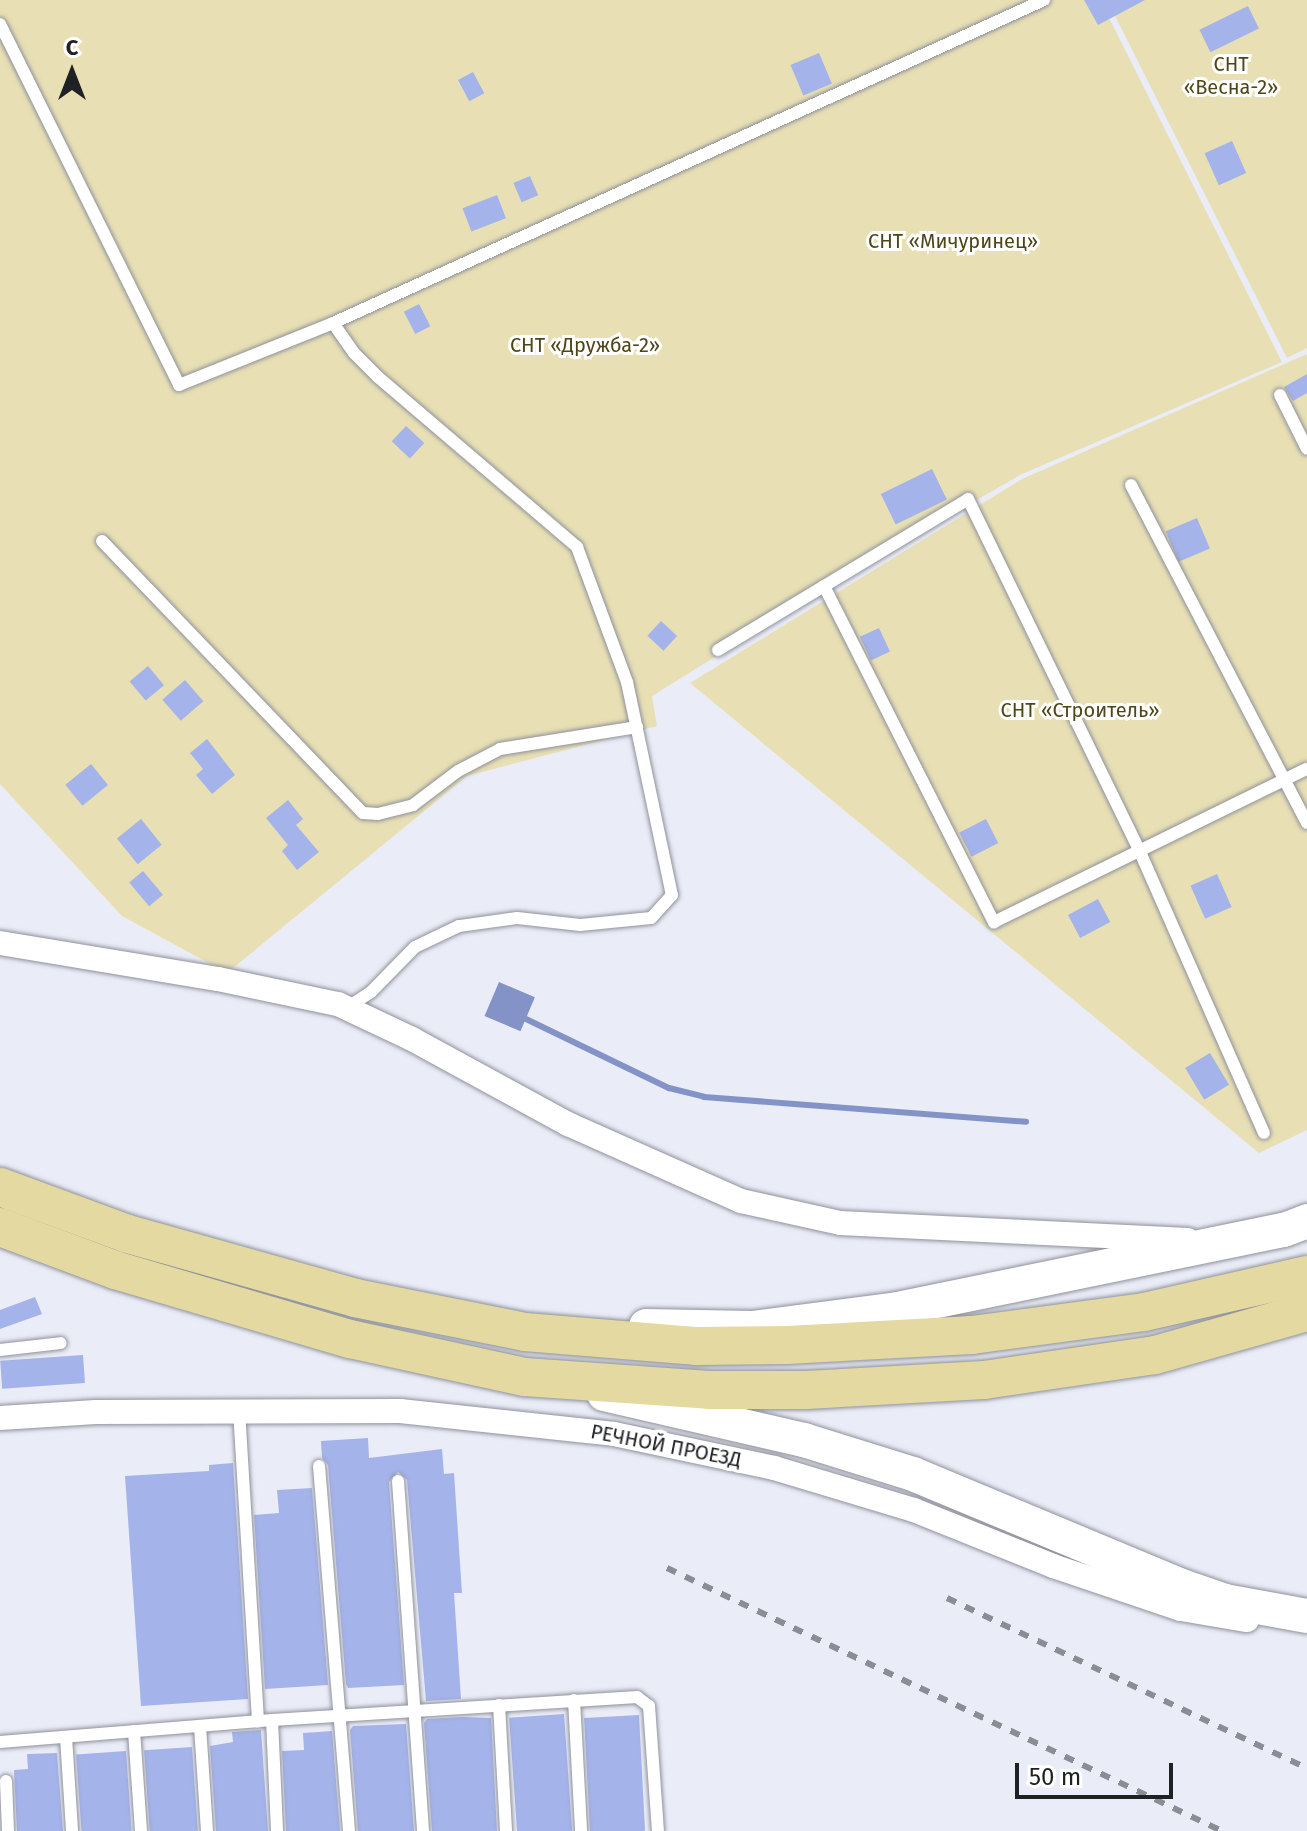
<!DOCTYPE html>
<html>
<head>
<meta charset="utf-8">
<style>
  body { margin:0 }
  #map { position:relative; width:1307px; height:1831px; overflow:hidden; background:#eaedf7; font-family:"Fira Sans",sans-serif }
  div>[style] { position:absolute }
  .green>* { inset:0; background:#e8e0b4 }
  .water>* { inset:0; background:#8493c7; transform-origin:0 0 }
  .stream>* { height:6px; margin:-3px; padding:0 3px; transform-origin:3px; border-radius:3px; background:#8493c7 }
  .building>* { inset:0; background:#a4b3e9; transform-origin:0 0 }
  .roads { filter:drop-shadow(0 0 2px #8f919b) drop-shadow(0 0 2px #8f919b) }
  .service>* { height:12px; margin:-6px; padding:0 6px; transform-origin:6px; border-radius:6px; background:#fff }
  .minor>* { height:24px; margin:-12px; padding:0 12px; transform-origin:12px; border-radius:12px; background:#fff }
  .secondary>* { height:34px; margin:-17px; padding:0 17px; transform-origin:17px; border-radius:17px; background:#fff }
  .primary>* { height:38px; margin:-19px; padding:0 19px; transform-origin:19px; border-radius:19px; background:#e4d9a0 }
  .rail>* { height:6px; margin-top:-3px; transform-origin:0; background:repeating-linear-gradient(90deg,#8b8d94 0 10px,transparent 0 20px) }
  span { translate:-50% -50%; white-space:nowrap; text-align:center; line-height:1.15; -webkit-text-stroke:6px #fff; paint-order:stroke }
  .park-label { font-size:20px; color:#4e4617 }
  .street-label { font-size:20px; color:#202124 }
  .north { position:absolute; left:32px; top:32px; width:80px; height:80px; -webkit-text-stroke:6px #fff; paint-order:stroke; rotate:0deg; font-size:22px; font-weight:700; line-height:32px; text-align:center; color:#202124 }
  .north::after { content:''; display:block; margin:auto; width:28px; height:36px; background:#202124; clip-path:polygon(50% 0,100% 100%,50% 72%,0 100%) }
  .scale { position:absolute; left:1015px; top:1763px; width:158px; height:36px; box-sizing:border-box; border:4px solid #202124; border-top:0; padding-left:10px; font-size:24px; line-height:28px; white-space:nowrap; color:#202124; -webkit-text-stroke:6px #fff; paint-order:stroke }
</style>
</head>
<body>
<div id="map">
  <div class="green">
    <div style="clip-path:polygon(0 0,1100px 0,1282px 362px,1020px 475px,852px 572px,652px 696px,657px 726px,467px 776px,227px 973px,122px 916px,0 784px)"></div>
    <div style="clip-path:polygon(1107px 0,1307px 0,1307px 348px,1287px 358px)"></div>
    <div style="clip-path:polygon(1307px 354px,1307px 1130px,1259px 1153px,690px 683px,1022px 479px)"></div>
  </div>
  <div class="water">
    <div style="left:499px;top:982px;width:39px;height:37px;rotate:23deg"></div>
  </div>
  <div class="stream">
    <div style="left:526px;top:1019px;width:159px;rotate:25.8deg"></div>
    <div style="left:669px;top:1088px;width:36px;rotate:14deg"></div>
    <div style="left:704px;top:1097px;width:323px;rotate:4.4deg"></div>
  </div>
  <div class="building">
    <div style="clip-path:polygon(1084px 0,1145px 0,1098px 25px)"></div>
    <div style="left:1248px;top:6px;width:25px;height:54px;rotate:64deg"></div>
    <div style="left:819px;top:53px;width:33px;height:31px;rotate:67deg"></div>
    <div style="left:473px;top:72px;width:24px;height:17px;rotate:62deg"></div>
    <div style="left:1232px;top:141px;width:35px;height:30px;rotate:66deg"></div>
    <div style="left:530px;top:176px;width:21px;height:18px;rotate:67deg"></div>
    <div style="left:497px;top:195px;width:25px;height:37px;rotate:69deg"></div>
    <div style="left:419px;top:304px;width:25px;height:17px;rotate:63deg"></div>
    <div style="clip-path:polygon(1307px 374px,1307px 393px,1293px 401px,1284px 387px)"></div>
    <div style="left:406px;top:426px;width:25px;height:21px;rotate:43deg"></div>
    <div style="left:932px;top:469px;width:34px;height:57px;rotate:64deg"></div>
    <div style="left:1197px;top:518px;width:33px;height:34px;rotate:67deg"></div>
    <div style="left:661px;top:621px;width:22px;height:20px;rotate:43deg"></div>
    <div style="left:879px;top:628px;width:26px;height:21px;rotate:65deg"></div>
    <div style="left:148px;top:666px;width:25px;height:24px;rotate:50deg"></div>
    <div style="left:185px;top:680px;width:28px;height:30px;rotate:49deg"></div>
    <div style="clip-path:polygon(207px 739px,235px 775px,212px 794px,196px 775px,203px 769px,190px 753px)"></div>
    <div style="left:91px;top:764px;width:27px;height:33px;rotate:51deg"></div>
    <div style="clip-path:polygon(288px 800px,303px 819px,296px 825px,319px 852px,297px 870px,282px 851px,288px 845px,266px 818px)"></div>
    <div style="left:141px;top:819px;width:33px;height:31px;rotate:51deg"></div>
    <div style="left:986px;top:819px;width:27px;height:30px;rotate:63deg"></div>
    <div style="left:143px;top:871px;width:31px;height:18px;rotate:50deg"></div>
    <div style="left:1217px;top:874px;width:36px;height:29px;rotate:66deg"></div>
    <div style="left:1098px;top:899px;width:26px;height:34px;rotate:62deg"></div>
    <div style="left:1210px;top:1053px;width:37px;height:29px;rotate:59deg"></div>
    <div style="clip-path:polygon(35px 1297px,42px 1314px,0 1329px,0 1310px)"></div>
    <div style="left:83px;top:1355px;width:28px;height:83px;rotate:86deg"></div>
    <div style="clip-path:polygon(368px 1438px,369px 1458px,442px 1449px,444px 1474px,454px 1473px,462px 1593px,454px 1593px,461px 1699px,426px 1701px,407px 1480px,398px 1472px,389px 1482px,404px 1685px,348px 1688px,346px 1684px,328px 1465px,322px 1458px,321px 1441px)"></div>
    <div style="clip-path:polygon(233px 1463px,248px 1699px,141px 1706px,125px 1476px,209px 1471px,209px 1465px)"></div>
    <div style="clip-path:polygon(312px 1488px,328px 1685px,265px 1689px,254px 1515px,279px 1513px,277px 1490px)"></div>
    <div style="left:564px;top:1714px;width:117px;height:55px;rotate:86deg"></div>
    <div style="left:639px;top:1715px;width:116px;height:55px;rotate:87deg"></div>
    <div style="clip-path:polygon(462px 1717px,491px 1718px,497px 1831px,432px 1831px,424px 1723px,427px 1719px)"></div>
    <div style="clip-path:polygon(406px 1724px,414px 1831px,358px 1831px,350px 1730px,353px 1726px)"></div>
    <div style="clip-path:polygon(261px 1730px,268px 1831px,216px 1831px,210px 1746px,233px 1742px,232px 1732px)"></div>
    <div style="clip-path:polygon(332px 1731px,340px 1831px,286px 1831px,282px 1751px,304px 1750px,303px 1733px)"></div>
    <div style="left:192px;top:1747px;width:84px;height:48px;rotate:86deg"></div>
    <div style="left:126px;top:1751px;width:80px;height:50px;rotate:86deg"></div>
    <div style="clip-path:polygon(57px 1753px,63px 1831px,17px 1831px,14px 1770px,28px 1769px,27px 1754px)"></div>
  </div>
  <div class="roads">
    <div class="service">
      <div style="left:0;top:24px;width:403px;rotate:63.6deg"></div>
      <div style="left:179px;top:385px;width:166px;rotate:-21.9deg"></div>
      <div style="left:333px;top:323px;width:37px;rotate:55deg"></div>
      <div style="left:354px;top:353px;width:34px;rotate:45deg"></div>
      <div style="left:378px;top:377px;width:262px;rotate:40.5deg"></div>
      <div style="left:577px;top:547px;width:144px;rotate:69.7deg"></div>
      <div style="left:627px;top:682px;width:218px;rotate:78.1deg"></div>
      <div style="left:672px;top:895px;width:31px;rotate:132deg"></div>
      <div style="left:651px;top:918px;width:71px;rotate:174.4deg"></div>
      <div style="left:580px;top:925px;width:63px;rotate:-173.7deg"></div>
      <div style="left:517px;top:918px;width:59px;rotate:172.1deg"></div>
      <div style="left:459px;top:926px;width:49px;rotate:154.5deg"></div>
      <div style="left:415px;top:947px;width:63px;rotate:134.4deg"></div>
      <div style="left:371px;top:992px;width:30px;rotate:147deg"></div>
      <div style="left:333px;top:323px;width:781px;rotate:-24.43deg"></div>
      <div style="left:1280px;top:395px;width:60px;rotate:63.4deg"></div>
      <div style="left:1131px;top:485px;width:381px;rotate:62.5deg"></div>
      <div style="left:102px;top:541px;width:377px;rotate:46.2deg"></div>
      <div style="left:363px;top:813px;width:15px;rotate:4deg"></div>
      <div style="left:378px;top:814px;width:36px;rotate:-14deg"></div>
      <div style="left:413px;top:805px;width:56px;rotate:-37.1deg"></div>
      <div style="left:458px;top:771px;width:47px;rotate:-27.6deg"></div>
      <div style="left:500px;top:749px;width:139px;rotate:-9.1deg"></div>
      <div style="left:824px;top:586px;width:377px;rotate:63.2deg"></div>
      <div style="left:994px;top:922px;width:348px;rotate:-26.1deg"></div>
      <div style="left:718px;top:650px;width:292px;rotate:-31.1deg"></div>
      <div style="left:968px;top:499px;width:393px;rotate:64deg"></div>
      <div style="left:1140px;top:852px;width:307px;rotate:66.2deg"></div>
      <div style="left:0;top:1350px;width:61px;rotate:-6.5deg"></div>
      <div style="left:239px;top:1410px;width:312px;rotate:86.5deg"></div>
      <div style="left:319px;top:1466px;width:366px;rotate:85.3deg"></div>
      <div style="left:398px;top:1481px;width:351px;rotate:85.9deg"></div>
      <div style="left:574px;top:1700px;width:131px;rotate:86.9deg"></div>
      <div style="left:499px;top:1705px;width:126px;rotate:86.8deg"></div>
      <div style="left:272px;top:1720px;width:111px;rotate:87.4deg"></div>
      <div style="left:200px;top:1726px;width:105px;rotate:86.2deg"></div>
      <div style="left:134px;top:1731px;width:100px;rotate:86deg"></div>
      <div style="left:66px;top:1737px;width:94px;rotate:86.3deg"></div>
      <div style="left:0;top:1742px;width:273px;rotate:-4.6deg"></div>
      <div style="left:272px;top:1720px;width:366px;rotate:-3.6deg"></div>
      <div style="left:637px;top:1697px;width:15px;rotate:37deg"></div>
      <div style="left:649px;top:1706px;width:125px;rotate:85.9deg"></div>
      <div style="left:6px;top:1781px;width:50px;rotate:87.7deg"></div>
    </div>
    <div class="minor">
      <div style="left:0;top:943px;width:221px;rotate:9.4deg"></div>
      <div style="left:218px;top:979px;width:123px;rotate:11.8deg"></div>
      <div style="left:338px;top:1004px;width:82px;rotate:25.3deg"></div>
      <div style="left:412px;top:1039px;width:178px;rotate:28.6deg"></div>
      <div style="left:568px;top:1124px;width:189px;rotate:24deg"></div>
      <div style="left:741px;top:1201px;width:101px;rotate:12.5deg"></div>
      <div style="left:840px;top:1223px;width:348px;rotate:2.8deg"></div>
      <div style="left:0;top:1418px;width:96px;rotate:-3.6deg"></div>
      <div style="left:96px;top:1412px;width:304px;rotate:-0.2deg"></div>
      <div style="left:400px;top:1411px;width:215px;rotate:6.1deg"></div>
      <div style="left:614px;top:1434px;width:164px;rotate:12deg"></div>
      <div style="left:774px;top:1468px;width:146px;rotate:16.7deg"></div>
      <div style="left:914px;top:1510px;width:150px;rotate:21.9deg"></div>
      <div style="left:1053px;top:1566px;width:135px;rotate:18.6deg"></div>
      <div style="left:1181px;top:1609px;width:67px;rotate:9.5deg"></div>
    </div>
    <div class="secondary">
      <div style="left:646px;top:1326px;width:106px;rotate:1.1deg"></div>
      <div style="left:752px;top:1328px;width:147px;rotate:-7.4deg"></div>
      <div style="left:898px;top:1309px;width:394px;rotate:-11.6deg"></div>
      <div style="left:1284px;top:1230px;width:25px;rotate:-21deg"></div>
      <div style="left:604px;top:1394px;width:205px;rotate:13deg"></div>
      <div style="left:804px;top:1440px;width:114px;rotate:17.3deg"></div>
      <div style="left:913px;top:1474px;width:291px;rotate:22.6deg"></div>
      <div style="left:1182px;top:1586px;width:46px;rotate:19.2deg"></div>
      <div style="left:1225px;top:1601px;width:83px;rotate:10.4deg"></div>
    </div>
    <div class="primary">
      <div style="left:0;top:1187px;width:136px;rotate:20.2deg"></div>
      <div style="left:128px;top:1234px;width:236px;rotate:15.7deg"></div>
      <div style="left:355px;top:1298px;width:173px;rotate:11.3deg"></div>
      <div style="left:525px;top:1332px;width:173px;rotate:4.7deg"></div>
      <div style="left:697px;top:1346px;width:90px;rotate:-0.6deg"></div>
      <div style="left:787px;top:1345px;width:185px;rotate:-3.1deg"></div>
      <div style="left:972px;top:1335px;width:174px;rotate:-7.6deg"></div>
      <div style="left:1144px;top:1312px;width:167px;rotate:-12.8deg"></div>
      <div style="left:0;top:1227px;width:123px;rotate:20.5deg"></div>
      <div style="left:115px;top:1270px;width:245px;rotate:16.4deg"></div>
      <div style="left:350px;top:1339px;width:179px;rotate:12.3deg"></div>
      <div style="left:525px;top:1377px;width:184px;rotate:4deg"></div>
      <div style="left:709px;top:1390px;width:97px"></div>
      <div style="left:806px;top:1390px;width:178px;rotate:-3.2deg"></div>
      <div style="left:984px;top:1380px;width:173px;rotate:-8.3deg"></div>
      <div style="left:1155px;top:1355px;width:158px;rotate:-15.8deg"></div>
    </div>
  </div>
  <div class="rail">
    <div style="left:667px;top:1568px;width:614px;rotate:25.36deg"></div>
    <div style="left:947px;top:1598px;width:398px;rotate:25.3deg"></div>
  </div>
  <div class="park-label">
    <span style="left:1231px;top:76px">СНТ<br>«Весна-2»</span>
    <span style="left:953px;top:241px">СНТ «Мичуринец»</span>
    <span style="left:585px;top:345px">СНТ «Дружба-2»</span>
    <span style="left:1080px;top:710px">СНТ «Строитель»</span>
  </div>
  <div class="street-label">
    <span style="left:666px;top:1446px;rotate:11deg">РЕЧНОЙ ПРОЕЗД</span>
  </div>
  <div class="north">С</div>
  <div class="scale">50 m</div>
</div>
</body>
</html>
